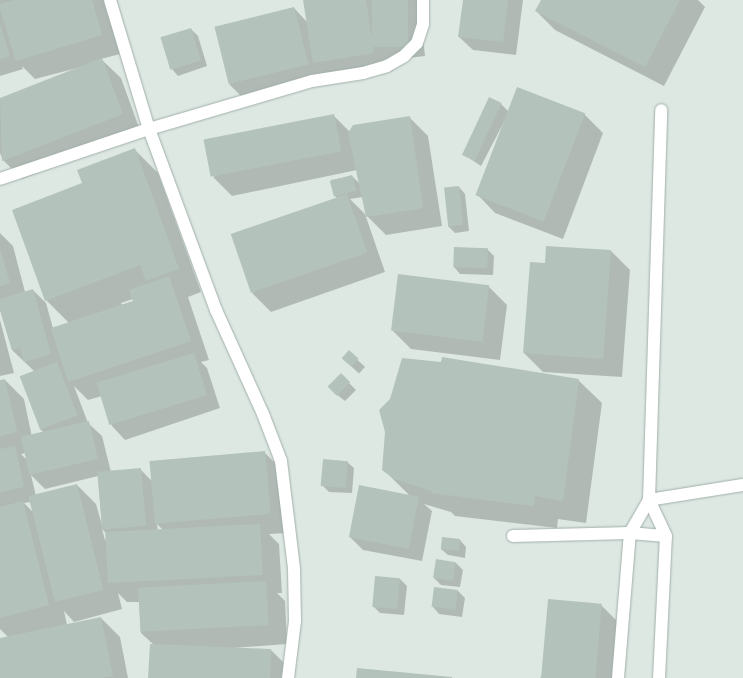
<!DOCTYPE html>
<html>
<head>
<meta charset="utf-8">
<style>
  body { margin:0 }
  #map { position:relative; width:743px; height:678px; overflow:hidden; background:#dee8e3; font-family:"IBM Plex Sans",sans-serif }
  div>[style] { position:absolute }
  .shadow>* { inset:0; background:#0003; transform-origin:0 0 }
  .building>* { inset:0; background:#b3c3bc; transform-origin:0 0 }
  .roads { filter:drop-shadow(0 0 1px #a1afaa) drop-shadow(0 0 1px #a1afaa) }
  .minor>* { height:12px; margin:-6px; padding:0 6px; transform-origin:6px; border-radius:6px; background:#fff }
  span { translate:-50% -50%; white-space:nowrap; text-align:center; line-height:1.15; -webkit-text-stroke:3px #eef6f1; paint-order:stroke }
</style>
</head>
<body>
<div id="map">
  <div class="shadow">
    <div style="clip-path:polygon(0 0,104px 0,120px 54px,101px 59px,121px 78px,141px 133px,22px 179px,3px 160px,0 153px,0 99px,85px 66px,35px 79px,22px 66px,23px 69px,0 76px)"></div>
    <div style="clip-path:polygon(304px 0,419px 0,425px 56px,391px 60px,393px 71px,333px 81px,324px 72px,326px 83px,248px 103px,229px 84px,294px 8px,307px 22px)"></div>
    <div style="clip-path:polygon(464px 0,523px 0,516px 55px,473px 50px,459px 37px)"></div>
    <div style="clip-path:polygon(542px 0,698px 0,705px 7px,664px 86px,555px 30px,536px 11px)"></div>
    <div style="clip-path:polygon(191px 29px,198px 36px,207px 66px,178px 76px,172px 69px)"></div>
    <div style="clip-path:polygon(501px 104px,509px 112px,584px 114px,603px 133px,563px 239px,495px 213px,477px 194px,506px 118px,481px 166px,463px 154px)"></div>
    <div style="clip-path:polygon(333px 115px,350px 132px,409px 117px,428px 136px,442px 226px,386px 235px,367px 216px,363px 197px,350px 199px,365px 214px,385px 272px,271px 312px,252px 293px,338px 199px,334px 195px,331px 180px,352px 176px,360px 184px,357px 170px,232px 196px,213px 177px)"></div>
    <div style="clip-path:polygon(evenodd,135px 150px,158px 173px,201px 292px,188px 297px,209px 360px,201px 362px,207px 368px,220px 408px,125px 440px,112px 426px,102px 396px,88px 400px,74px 386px,88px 423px,102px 436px,111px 472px,140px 469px,152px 481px,264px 452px,283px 471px,288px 533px,269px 534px,279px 544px,282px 593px,277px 593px,285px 601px,287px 644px,233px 648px,271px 650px,290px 669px,289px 678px,149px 678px,154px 645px,141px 633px,139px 602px,127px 602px,118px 593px,122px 609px,74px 622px,64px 611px,67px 625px,101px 618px,120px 637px,128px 678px,0 678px,0 639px,8px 637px,0 629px,0 381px,5px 380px,24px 399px,32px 437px,45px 434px,40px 429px,34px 371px,12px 350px,0 310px,0 233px,13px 246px,25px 292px,33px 290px,46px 303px,53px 328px,69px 323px,46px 300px,84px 184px,135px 150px,133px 299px,134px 301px,122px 305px,121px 303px,133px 299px,135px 150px,26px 453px,28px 461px,21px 454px,26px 453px,135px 150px,31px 475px,45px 489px,98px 476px,102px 525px,96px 504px,77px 485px,36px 496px,31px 475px,135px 150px,30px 502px,33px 512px,24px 503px,30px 502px,135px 150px,157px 524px,164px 531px,158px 531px,157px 524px,135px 150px,102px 529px,107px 534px,106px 540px,105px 540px,102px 529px)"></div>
    <div style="clip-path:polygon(459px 187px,465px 194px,469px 231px,455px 233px,448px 226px)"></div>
    <div style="clip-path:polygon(455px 248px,487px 249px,494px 256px,493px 275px,460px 274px,454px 267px)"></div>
    <div style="clip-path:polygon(611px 251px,630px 270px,622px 377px,543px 372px,524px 353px,546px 264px)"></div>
    <div style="clip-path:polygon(488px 286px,507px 305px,500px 360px,411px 349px,392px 330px)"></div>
    <div style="clip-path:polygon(0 320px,14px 373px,0 376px)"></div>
    <div style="left:349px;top:352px;width:22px;height:9px;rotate:43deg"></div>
    <div style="clip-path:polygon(341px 375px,356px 390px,345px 401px,336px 394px)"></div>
    <div style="clip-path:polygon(578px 380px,602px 403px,586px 523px,558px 519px,557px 528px,455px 516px,451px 512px,424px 504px,432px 511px,422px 561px,363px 550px,349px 536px,411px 497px,383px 469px)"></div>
    <div style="clip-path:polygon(347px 462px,354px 468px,352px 493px,329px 492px,322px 485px)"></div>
    <div style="clip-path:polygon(460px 540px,466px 547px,465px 558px,448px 555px,441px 549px)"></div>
    <div style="clip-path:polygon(437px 560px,456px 563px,463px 570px,460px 587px,441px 585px,434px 578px)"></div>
    <div style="clip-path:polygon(400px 579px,407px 586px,404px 615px,380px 613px,373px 606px)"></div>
    <div style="clip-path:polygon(435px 588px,458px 591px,465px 598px,462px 617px,439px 614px,433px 607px)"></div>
    <div style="clip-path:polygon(601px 605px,620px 624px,615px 678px,540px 678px)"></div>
  </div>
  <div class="building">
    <div style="clip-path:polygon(14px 0,92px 0,102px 35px,16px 61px,0 9px,0 4px)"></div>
    <div style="clip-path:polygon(303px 0,366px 0,374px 53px,313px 63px)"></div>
    <div style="left:372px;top:0;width:36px;height:47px"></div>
    <div style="clip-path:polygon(463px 0,508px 0,503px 42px,458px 37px)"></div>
    <div style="clip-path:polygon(541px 0,680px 0,645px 67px,535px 11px)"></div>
    <div style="left:294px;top:7px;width:59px;height:82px;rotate:76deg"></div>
    <div style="clip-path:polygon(0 24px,10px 56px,0 59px)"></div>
    <div style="left:191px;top:28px;width:34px;height:32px;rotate:73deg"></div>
    <div style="clip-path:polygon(102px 58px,123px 114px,2px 161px,0 98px)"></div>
    <div style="left:517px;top:87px;width:73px;height:116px;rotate:21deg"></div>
    <div style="left:489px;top:97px;width:14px;height:64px;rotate:25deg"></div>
    <div style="left:334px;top:114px;width:38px;height:133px;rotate:79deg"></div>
    <div style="clip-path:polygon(410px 116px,423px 208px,366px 217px,348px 133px,353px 125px)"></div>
    <div style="clip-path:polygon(135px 148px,179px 269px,146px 281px,140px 265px,45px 301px,12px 210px,82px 183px,77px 170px)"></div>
    <div style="left:352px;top:175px;width:16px;height:23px;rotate:75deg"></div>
    <div style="left:459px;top:186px;width:39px;height:15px;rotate:84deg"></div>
    <div style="left:347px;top:194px;width:62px;height:123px;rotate:71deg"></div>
    <div style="clip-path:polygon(546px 246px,611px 250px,603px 359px,523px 353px,530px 262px,545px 263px)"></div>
    <div style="left:454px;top:247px;width:34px;height:20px;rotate:2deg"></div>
    <div style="clip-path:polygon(0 249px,10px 283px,0 286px)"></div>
    <div style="left:398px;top:274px;width:92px;height:57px;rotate:7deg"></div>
    <div style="clip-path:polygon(169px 276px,191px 341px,68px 382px,51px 328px,133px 301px,129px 290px)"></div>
    <div style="clip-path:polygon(33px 289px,51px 354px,24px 362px,20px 348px,12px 350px,0 309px,0 299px)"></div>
    <div style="left:349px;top:350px;width:13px;height:11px;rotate:42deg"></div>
    <div style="left:194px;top:353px;width:44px;height:102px;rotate:73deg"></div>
    <div style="clip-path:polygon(442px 357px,579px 379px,563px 501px,535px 496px,534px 506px,431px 493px,432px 491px,394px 479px,382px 470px,385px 432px,379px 410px,390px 399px,402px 358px,441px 362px)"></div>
    <div style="left:57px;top:362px;width:57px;height:40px;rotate:69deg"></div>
    <div style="left:341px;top:373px;width:13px;height:19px;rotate:45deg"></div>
    <div style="clip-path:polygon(5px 379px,17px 432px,0 436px,0 380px)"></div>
    <div style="left:89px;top:421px;width:39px;height:70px;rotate:77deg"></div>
    <div style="clip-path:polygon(15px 446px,24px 487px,0 492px,0 449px)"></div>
    <div style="left:265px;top:451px;width:63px;height:116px;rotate:85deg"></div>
    <div style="left:323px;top:459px;width:25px;height:27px;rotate:5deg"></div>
    <div style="left:141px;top:468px;width:58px;height:44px;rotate:85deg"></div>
    <div style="left:77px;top:484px;width:109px;height:50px;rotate:76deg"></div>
    <div style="left:359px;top:485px;width:61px;height:53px;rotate:11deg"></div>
    <div style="clip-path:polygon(23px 501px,49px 605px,0 618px,0 507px)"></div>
    <div style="left:260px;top:524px;width:51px;height:155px;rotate:87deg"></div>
    <div style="left:442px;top:537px;width:18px;height:12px;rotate:6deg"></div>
    <div style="left:436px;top:559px;width:20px;height:19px;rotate:9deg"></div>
    <div style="left:375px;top:576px;width:25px;height:31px;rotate:5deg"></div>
    <div style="left:266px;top:581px;width:44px;height:128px;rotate:87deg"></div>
    <div style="left:434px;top:587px;width:24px;height:20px;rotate:7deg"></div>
    <div style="left:548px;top:599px;width:54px;height:80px;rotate:5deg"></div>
    <div style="clip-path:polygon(101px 617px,113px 676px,101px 678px,0 678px,0 638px)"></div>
    <div style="clip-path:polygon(150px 644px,271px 649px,270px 678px,148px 678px)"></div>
    <div style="clip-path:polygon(357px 668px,452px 677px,452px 678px,356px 678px)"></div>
  </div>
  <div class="roads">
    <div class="minor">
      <div style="left:110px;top:0;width:135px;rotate:73.2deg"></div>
      <div style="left:149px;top:129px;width:193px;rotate:69.7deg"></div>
      <div style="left:216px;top:310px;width:114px;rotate:65.7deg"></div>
      <div style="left:263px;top:414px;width:50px;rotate:69deg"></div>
      <div style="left:281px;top:461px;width:109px;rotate:83.1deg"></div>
      <div style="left:294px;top:569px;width:52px;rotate:88.9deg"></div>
      <div style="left:295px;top:621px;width:57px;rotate:97deg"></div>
      <div style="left:0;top:179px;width:157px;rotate:-18.6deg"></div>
      <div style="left:149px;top:129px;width:170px;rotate:-16.4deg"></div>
      <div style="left:312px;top:81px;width:52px;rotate:-8.9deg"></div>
      <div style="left:363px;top:73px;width:25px;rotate:-16deg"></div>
      <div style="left:387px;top:66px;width:20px;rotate:-30deg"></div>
      <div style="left:404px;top:56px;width:18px;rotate:-45deg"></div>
      <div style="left:417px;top:43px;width:20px;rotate:-72deg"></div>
      <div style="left:423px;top:24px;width:24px;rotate:-90deg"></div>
      <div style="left:649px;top:500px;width:95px;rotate:-9.1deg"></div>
      <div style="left:513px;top:536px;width:117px;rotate:-1.5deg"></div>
      <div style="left:630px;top:533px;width:36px;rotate:5deg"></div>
      <div style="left:618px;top:678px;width:145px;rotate:-85.3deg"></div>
      <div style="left:630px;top:533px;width:38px;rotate:-60deg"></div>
      <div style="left:659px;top:678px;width:142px;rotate:-87.2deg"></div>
      <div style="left:666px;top:536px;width:40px;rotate:-115deg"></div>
      <div style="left:649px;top:500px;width:390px;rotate:-88.2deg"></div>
    </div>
  </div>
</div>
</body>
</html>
